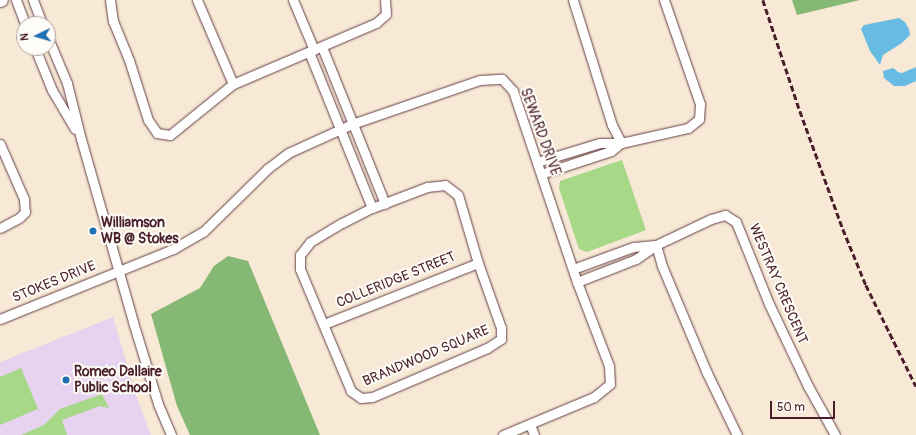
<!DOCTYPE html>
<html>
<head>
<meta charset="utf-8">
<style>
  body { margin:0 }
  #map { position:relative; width:916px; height:435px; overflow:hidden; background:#f7e9d5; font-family:Pangolin,sans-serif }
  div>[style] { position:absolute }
  .built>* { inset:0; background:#e7d2ef }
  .green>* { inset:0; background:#a6d888 }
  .forest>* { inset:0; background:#84b874 }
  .water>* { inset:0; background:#68bce4 }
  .roads { filter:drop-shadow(0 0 1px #643d44) drop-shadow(0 0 1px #643d44) }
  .minor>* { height:9px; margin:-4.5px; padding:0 4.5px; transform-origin:4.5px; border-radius:4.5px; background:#fff }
  .tertiary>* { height:11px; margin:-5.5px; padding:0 5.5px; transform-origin:5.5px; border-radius:5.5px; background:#fff }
  .rail>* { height:2.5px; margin-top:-1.25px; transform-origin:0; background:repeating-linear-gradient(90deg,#4a1f2b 0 6px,transparent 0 9px) }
  .dots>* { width:11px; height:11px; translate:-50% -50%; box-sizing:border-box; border:2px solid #fdfcf7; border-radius:50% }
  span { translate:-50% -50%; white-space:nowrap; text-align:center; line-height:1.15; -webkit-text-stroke:4px #fdfcf7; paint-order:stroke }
  .street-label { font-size:14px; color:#4a1f2b }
  .poi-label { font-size:14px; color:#4a1f2b; font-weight:700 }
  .left { translate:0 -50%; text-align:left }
  .north { position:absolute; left:16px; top:16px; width:40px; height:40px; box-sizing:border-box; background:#fdfcf7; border:1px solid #b5a4a5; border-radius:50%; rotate:265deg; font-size:11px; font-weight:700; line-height:16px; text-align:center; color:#4a1f2b }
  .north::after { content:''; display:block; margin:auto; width:14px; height:18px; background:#1f6fb2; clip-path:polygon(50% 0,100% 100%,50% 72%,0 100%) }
  .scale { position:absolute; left:770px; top:401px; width:65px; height:18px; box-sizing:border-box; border:2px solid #4a1f2b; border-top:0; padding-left:5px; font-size:12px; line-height:14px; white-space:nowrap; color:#4a1f2b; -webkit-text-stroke:3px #fdfcf7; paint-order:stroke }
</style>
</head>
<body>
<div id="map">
  <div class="built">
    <div style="clip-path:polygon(113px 317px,137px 398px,151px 435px,0 435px,0 362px)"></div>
  </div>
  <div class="green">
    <div style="clip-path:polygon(622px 160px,646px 230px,587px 252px,579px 249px,559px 188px,560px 181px)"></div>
    <div style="clip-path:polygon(21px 368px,38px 409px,0 425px,0 377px)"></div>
    <div style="clip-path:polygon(102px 394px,109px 408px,100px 406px,62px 420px,67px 435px,21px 435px,44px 425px,60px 409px)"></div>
  </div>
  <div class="forest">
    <div style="clip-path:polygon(792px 0,860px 0,797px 15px)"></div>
    <div style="clip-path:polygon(228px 256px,248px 261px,320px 435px,190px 435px,177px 406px,151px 314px,200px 288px,214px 266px)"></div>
  </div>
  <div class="water">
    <div style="clip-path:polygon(899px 18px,905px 22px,909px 29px,910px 35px,902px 43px,883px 55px,880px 65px,870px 51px,861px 29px,864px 25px)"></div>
    <div style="clip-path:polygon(916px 67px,916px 81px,905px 86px,894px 86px,884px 78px,883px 71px,893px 68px,898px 72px,902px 73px)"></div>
  </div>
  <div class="roads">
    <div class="minor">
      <div style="left:16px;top:0;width:26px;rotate:69deg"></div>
      <div style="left:33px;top:0;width:26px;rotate:69deg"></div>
      <div style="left:110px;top:0;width:21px;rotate:82deg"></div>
      <div style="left:113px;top:21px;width:42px;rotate:67.7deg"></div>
      <div style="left:129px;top:60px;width:63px;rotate:72.4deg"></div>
      <div style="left:148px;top:120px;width:16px;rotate:55deg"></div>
      <div style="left:157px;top:133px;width:13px;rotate:9deg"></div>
      <div style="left:170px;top:135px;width:81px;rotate:-39deg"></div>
      <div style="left:233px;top:84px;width:155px;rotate:-23.1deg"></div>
      <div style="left:376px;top:23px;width:13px;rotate:-42deg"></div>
      <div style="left:386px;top:14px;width:14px;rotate:-94deg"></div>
      <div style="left:197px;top:0;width:91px;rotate:66.8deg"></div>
      <div style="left:293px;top:0;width:54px;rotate:67.2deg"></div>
      <div style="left:573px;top:0;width:131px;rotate:72.7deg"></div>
      <div style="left:612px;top:125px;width:20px;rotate:63deg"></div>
      <div style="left:48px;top:38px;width:49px;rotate:67.1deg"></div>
      <div style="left:67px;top:83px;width:58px;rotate:76deg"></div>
      <div style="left:81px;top:139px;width:190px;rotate:74.1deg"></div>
      <div style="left:133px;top:322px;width:86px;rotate:73deg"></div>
      <div style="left:158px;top:404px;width:34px;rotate:67deg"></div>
      <div style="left:322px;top:47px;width:169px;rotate:68.1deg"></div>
      <div style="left:35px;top:48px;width:45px;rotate:68deg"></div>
      <div style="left:52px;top:90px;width:45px;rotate:59.5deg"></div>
      <div style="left:309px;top:52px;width:168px;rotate:68deg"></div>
      <div style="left:0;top:144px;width:60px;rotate:66.4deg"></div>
      <div style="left:24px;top:199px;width:13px;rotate:86deg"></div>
      <div style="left:25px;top:212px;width:8px;rotate:135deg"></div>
      <div style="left:19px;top:218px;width:21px;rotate:152deg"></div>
      <div style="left:537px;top:162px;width:66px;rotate:-16.8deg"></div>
      <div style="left:600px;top:143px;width:21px"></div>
      <div style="left:621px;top:143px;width:69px;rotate:-12.6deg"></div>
      <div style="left:688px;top:128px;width:14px;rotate:-39deg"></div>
      <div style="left:699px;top:119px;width:15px;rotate:-86deg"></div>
      <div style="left:700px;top:104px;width:110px;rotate:-109.1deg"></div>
      <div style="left:541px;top:174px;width:74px;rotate:-18.2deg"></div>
      <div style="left:611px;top:151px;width:13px;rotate:-39deg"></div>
      <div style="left:445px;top:185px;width:16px;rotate:38deg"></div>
      <div style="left:458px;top:195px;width:71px;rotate:73.6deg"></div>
      <div style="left:478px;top:263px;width:69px;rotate:70.5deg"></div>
      <div style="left:501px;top:328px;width:11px;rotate:90deg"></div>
      <div style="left:501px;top:339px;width:17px;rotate:147deg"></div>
      <div style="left:487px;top:348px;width:125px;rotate:156.9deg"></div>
      <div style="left:372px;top:397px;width:11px;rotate:175deg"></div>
      <div style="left:361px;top:398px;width:12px;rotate:-145deg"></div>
      <div style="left:351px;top:391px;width:132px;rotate:-112.7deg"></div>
      <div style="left:300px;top:269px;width:14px;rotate:-90deg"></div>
      <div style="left:300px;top:255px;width:16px;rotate:-52deg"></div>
      <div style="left:310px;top:242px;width:37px;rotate:-31deg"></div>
      <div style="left:342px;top:223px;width:34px;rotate:-27deg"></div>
      <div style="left:372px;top:208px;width:59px;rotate:-20.9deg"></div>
      <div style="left:427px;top:187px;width:18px;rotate:-6deg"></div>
      <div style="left:656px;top:245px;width:22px;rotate:74deg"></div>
      <div style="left:662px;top:266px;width:116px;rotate:67.2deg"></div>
      <div style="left:707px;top:373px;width:69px;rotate:64.2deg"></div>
      <div style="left:573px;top:269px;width:64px;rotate:-20.1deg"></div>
      <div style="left:633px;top:247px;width:23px;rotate:-5deg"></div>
      <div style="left:577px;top:282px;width:63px;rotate:-21.3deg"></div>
      <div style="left:636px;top:259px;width:24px;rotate:-35deg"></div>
      <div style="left:656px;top:245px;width:61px;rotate:-25.3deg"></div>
      <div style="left:711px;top:219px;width:15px;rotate:-16deg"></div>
      <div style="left:725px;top:215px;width:13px;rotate:32deg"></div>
      <div style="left:736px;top:222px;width:88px;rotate:68.1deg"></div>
      <div style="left:769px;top:304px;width:91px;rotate:64.6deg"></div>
      <div style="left:808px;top:386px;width:56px;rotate:61.1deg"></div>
      <div style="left:0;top:319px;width:187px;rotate:-22deg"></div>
      <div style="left:173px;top:249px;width:34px;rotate:-30deg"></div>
      <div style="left:203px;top:232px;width:90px;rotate:-44.5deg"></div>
      <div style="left:267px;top:169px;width:26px;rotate:-37deg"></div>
      <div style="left:288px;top:153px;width:70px;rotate:-24.4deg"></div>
      <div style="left:352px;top:124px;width:135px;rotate:-19deg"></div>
      <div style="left:480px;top:80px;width:22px;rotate:-3deg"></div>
      <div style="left:502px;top:79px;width:16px;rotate:47deg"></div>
      <div style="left:513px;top:91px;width:201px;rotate:71.5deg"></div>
      <div style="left:577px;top:282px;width:90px;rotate:69.1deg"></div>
      <div style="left:609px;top:366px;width:18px;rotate:87deg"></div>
      <div style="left:610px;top:384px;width:21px;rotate:141deg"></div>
      <div style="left:594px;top:397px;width:99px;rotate:157.3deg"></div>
      <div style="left:324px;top:324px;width:166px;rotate:-21.6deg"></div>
      <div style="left:530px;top:424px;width:12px;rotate:70deg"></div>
    </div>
    <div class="tertiary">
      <div style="left:0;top:1px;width:2px;rotate:-27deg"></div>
    </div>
  </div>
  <div class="rail">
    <div style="left:763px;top:0;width:117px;rotate:71.6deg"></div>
    <div style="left:800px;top:111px;width:126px;rotate:70deg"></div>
    <div style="left:843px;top:229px;width:61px;rotate:67.7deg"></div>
    <div style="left:866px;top:285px;width:113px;rotate:63.7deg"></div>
  </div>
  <div class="dots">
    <div style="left:93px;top:231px;background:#1f6fb2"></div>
    <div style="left:66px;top:380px;background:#1f6fb2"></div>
  </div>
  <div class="street-label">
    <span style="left:540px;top:132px;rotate:70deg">SEWARD DRIVE</span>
    <span style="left:396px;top:280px;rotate:-22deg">COLLERIDGE STREET</span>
    <span style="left:54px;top:282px;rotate:-22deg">STOKES DRIVE</span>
    <span style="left:778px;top:284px;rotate:67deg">WESTRAY CRESCENT</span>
    <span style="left:426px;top:356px;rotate:-23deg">BRANDWOOD SQUARE</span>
  </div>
  <div class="poi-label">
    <span class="left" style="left:101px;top:231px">Williamson<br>WB @ Stokes</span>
    <span class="left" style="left:74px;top:380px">Romeo Dallaire<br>Public School</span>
  </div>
  <div class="north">N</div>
  <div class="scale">50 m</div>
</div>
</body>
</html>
